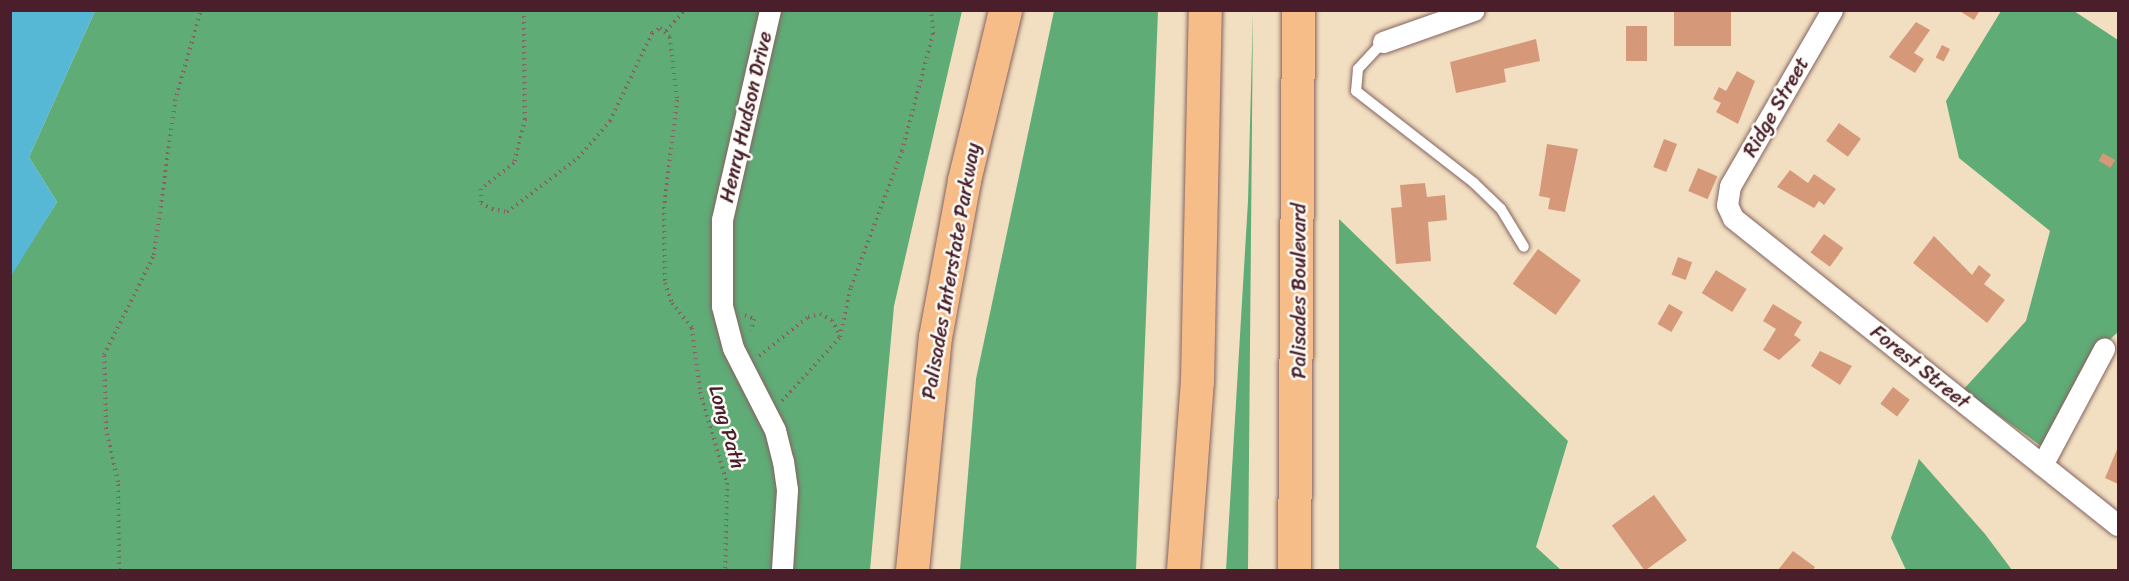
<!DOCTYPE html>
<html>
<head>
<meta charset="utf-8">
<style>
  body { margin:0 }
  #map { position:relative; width:2129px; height:581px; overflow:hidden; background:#f2dfc1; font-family:Sriracha,sans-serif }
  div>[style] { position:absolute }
  .forest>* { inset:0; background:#5fac77 }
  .water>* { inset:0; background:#57b8d6 }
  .building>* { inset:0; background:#d59979; transform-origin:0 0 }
  .path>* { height:4px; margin-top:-2px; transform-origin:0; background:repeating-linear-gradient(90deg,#856260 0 1.5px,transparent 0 6px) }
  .roads { filter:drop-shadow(0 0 2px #856260) drop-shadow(0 0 2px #856260) }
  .service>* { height:10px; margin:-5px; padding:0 5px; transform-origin:5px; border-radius:5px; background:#fff }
  .minor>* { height:21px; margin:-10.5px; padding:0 10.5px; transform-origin:10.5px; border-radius:10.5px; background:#fff }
  .primary>* { height:33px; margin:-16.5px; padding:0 16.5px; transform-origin:16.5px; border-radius:16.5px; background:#f7bd88 }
  .motorway>* { height:33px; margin:-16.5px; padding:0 16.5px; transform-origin:16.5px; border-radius:16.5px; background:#f7bd88 }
  span { translate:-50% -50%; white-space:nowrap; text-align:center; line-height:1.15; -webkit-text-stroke:5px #fdfcf7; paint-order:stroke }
  .street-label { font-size:20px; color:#4a1f2b }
  .frame { position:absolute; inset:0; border:12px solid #4a1f2b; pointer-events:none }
</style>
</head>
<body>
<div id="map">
  <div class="forest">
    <div style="clip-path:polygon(95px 11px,962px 11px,894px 306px,870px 570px,11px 570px,10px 276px,57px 202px,29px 157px)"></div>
    <div style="clip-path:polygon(1054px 11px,1158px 11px,1136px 570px,960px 570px,976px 379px)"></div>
    <div style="clip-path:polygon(1253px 11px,1248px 570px,1226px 570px,1248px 201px)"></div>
    <div style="clip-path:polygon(2001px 11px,2074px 11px,2118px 40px,2118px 332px,2097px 351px,2044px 448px,1963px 390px,2026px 321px,2050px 231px,1959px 158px,1946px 101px)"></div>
    <div style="clip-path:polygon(1339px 219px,1568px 441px,1536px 547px,1561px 570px,1339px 570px)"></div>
    <div style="clip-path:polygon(1919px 459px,1985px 534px,2012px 570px,1906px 570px,1891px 538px)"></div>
  </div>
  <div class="water">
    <div style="clip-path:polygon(11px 10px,95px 11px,29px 157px,57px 202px,11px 276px)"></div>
  </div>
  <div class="building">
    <div style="left:1674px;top:10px;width:57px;height:36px"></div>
    <div style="clip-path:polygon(1958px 10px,1980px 10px,1974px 20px)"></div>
    <div style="clip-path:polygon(1916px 22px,1930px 30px,1914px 53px,1924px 59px,1915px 73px,1889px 57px)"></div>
    <div style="left:1626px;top:26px;width:21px;height:35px"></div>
    <div style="clip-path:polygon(1536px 39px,1540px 61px,1504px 69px,1506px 82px,1456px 93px,1450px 62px)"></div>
    <div style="left:1942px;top:45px;width:9px;height:14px;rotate:27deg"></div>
    <div style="clip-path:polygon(1737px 71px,1755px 81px,1738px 124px,1716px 112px,1721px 103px,1713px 99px,1719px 87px,1726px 91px)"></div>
    <div style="left:1839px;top:123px;width:27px;height:22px;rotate:36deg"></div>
    <div style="left:1664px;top:139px;width:14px;height:30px;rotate:21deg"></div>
    <div style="clip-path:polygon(1547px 144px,1578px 149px,1565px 212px,1548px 209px,1550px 198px,1539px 196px)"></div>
    <div style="left:2103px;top:153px;width:14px;height:9px;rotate:30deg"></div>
    <div style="left:1698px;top:168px;width:21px;height:25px;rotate:23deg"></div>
    <div style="clip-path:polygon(1790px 170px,1808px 183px,1814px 174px,1836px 189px,1824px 205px,1819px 201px,1814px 208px,1777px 187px)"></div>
    <div style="clip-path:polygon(1425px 183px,1427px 197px,1445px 195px,1447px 220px,1428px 222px,1431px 261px,1396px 264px,1391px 208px,1402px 207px,1400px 185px)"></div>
    <div style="left:1824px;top:234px;width:24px;height:23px;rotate:36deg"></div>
    <div style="clip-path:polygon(1934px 236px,1972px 275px,1979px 265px,1991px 275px,1984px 284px,2005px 300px,1987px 323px,1913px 263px)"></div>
    <div style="left:1538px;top:249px;width:53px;height:43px;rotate:36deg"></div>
    <div style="left:1678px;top:257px;width:15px;height:19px;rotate:20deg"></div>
    <div style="left:1716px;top:270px;width:36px;height:27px;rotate:32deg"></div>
    <div style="left:1669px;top:304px;width:16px;height:23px;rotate:30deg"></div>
    <div style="clip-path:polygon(1773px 304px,1802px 322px,1794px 335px,1801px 340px,1779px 360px,1763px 350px,1776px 329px,1763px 321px)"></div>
    <div style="clip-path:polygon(1820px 351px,1852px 366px,1840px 385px,1811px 366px)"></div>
    <div style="left:1893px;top:387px;width:21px;height:21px;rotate:37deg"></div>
    <div style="clip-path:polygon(2118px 447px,2118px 484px,2105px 478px)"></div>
    <div style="left:1654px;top:495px;width:56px;height:52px;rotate:54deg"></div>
    <div style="clip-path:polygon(1793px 551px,1815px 567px,1813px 570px,1778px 570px)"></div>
  </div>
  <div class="path">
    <div style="left:524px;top:10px;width:109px;rotate:89.5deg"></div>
    <div style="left:525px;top:119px;width:45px;rotate:104deg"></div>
    <div style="left:514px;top:163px;width:42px;rotate:141.8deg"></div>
    <div style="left:481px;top:189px;width:14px;rotate:90deg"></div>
    <div style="left:481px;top:203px;width:13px;rotate:29deg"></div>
    <div style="left:492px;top:209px;width:15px;rotate:11deg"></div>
    <div style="left:507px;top:212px;width:89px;rotate:-37.3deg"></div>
    <div style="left:578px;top:158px;width:49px;rotate:-49.1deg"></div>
    <div style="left:610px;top:121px;width:98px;rotate:-64.5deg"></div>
    <div style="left:652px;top:33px;width:9px;rotate:-32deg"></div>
    <div style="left:660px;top:28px;width:13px;rotate:42deg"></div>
    <div style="left:670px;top:37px;width:63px;rotate:83.7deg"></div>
    <div style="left:677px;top:100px;width:108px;rotate:96.9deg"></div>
    <div style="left:664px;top:207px;width:76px;rotate:89.2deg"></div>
    <div style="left:665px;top:283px;width:21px;rotate:71deg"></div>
    <div style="left:672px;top:303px;width:32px;rotate:51deg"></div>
    <div style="left:692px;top:328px;width:64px;rotate:82.9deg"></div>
    <div style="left:700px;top:392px;width:95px;rotate:73.5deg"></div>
    <div style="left:727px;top:483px;width:87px;rotate:91.3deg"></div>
    <div style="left:666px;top:31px;width:28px;rotate:-48deg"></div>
    <div style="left:745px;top:315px;width:10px;rotate:24deg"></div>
    <div style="left:754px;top:319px;width:12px;rotate:104deg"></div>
    <div style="left:759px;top:356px;width:63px;rotate:-38.5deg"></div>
    <div style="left:808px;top:317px;width:12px;rotate:-14deg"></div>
    <div style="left:820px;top:314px;width:13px;rotate:27deg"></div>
    <div style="left:832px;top:320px;width:18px;rotate:63deg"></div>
    <div style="left:782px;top:401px;width:86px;rotate:-47.8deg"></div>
    <div style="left:840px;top:337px;width:51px;rotate:-77.6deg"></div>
    <div style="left:851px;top:287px;width:145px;rotate:-69.4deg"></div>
    <div style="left:902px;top:151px;width:121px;rotate:-75.2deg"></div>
    <div style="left:933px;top:34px;width:24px;rotate:-95deg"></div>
    <div style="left:119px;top:570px;width:88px;rotate:-90.7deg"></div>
    <div style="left:118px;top:482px;width:54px;rotate:-102.8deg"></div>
    <div style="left:106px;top:429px;width:74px;rotate:-91.5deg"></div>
    <div style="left:104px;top:355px;width:112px;rotate:-63.4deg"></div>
    <div style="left:154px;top:255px;width:155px;rotate:-82.2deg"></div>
    <div style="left:175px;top:101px;width:95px;rotate:-74.1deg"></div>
  </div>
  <div class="roads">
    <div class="service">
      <div style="left:1383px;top:42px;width:37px;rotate:133deg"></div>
      <div style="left:1358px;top:69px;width:22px;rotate:95deg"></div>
      <div style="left:1356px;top:91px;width:150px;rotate:37.9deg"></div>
      <div style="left:1474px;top:183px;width:37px;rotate:44deg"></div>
      <div style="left:1501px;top:209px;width:44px;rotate:58.8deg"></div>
    </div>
    <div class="minor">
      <div style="left:770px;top:10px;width:214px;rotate:102.9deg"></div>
      <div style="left:722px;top:219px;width:87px;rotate:90deg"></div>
      <div style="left:722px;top:306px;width:43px;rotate:75.3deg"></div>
      <div style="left:733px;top:348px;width:92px;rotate:62.9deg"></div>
      <div style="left:775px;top:430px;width:32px;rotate:76deg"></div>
      <div style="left:783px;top:461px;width:29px;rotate:82deg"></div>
      <div style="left:787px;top:490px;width:80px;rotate:93.6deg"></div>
      <div style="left:1832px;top:10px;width:203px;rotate:120.1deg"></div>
      <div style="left:1730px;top:186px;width:19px;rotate:99deg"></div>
      <div style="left:1727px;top:205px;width:14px;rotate:65deg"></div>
      <div style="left:1733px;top:218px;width:492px;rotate:38.6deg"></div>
      <div style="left:1383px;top:42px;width:96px;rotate:-19.4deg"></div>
      <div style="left:2042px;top:465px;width:132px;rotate:-61.9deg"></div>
    </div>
    <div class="primary">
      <div style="left:1294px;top:570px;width:560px;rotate:-89.59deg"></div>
    </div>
    <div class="motorway">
      <div style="left:912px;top:570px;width:234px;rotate:-84.4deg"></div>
      <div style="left:935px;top:337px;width:160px;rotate:-79.5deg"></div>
      <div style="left:964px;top:180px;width:175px;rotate:-76.4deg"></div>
      <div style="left:1183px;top:570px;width:190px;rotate:-85.8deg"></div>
      <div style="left:1197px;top:381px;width:371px;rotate:-88.8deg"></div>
    </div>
  </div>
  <div class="street-label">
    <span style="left:1776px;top:107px;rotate:-60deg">Ridge Street</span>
    <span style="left:746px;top:117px;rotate:-77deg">Henry Hudson Drive</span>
    <span style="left:951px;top:271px;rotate:-80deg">Palisades Interstate Parkway</span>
    <span style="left:1299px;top:291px;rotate:-90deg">Palisades Boulevard</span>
    <span style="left:1920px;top:367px;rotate:39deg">Forest Street</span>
    <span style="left:727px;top:427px;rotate:74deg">Long Path</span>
  </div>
  <div class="frame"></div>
</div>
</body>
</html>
